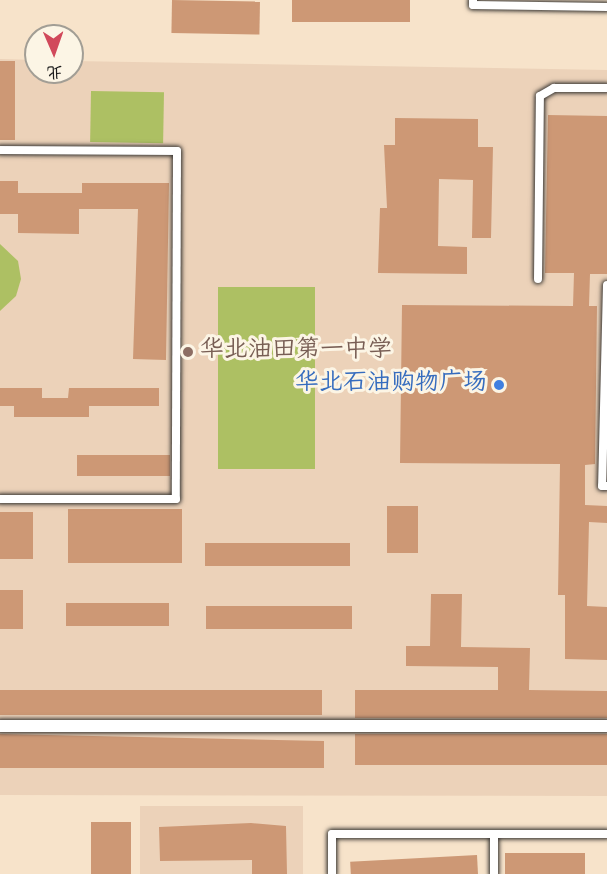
<!DOCTYPE html>
<html>
<head>
<meta charset="utf-8">
<style>
  body { margin:0 }
  #map { position:relative; width:607px; height:874px; overflow:hidden; background:#f7e3ca; font-family:Dekko,"LXGW WenKai TC",sans-serif }
  div>[style] { position:absolute }
  .built>* { inset:0; background:#ecd2b9; transform-origin:0 0 }
  .green>* { inset:0; background:#adc063; transform-origin:0 0 }
  .building>* { inset:0; background:#cd9875; transform-origin:0 0 }
  .roads { filter:drop-shadow(0 0 2px #3d3a36) drop-shadow(0 0 2px #3d3a36) }
  .service>* { height:8px; margin:-4px; padding:0 4px; transform-origin:4px; border-radius:4px; background:#fff }
  .pedestrian>* { height:12px; margin:-6px; padding:0 6px; transform-origin:6px; border-radius:6px; background:#fff }
  .dots>* { width:16px; height:16px; translate:-50% -50%; box-sizing:border-box; border:3px solid #fcf5e5; border-radius:50% }
  span { translate:-50% -50%; white-space:nowrap; text-align:center; line-height:1.15; -webkit-text-stroke:6px #fcf5e5; paint-order:stroke }
  .education-label { font-size:24px; color:#785e54 }
  .left { translate:0 -50%; text-align:left }
  .shop-label { font-size:24px; color:#366cbe }
  .right { translate:-100% -50%; text-align:right }
  .north { position:absolute; left:24px; top:24px; width:60px; height:60px; box-sizing:border-box; background:#fcf5e5; border:2px solid #a29e95; border-radius:50%; rotate:178deg; font-size:16px; font-weight:700; line-height:24px; text-align:center; color:#1c1c1c }
  .north::after { content:''; display:block; margin:auto; width:21px; height:27px; background:#d1495b; clip-path:polygon(50% 0,100% 100%,50% 72%,0 100%) }
</style>
</head>
<body>
<div id="map">
  <div class="built">
    <div style="clip-path:polygon(0 59px,36px 60px,36px 72px,72px 72px,72px 61px,607px 70px,607px 796px,0 795px)"></div>
    <div style="left:303px;top:806px;width:68px;height:163px;rotate:90deg"></div>
  </div>
  <div class="green">
    <div style="left:91px;top:91px;width:73px;height:51px;rotate:1deg"></div>
    <div style="clip-path:polygon(0 244px,18px 261px,21px 279px,16px 296px,0 311px)"></div>
    <div style="left:218px;top:287px;width:97px;height:182px"></div>
  </div>
  <div class="building">
    <div style="left:172px;top:0;width:88px;height:33px;rotate:1deg"></div>
    <div style="left:292px;top:0;width:118px;height:22px"></div>
    <div style="left:0;top:61px;width:15px;height:79px"></div>
    <div style="clip-path:polygon(548px 115px,607px 116px,607px 274px,590px 274px,589px 306px,597px 306px,595px 464px,585px 465px,585px 505px,607px 506px,607px 523px,589px 522px,587px 606px,607px 607px,607px 660px,565px 659px,565px 595px,558px 595px,560px 464px,400px 463px,402px 305px,573px 306px,574px 273px,545px 273px)"></div>
    <div style="clip-path:polygon(395px 118px,478px 119px,478px 147px,493px 147px,491px 238px,472px 238px,473px 180px,439px 179px,438px 246px,467px 247px,467px 274px,378px 273px,380px 208px,387px 208px,384px 145px,395px 145px)"></div>
    <div style="clip-path:polygon(0 181px,18px 181px,18px 193px,82px 193px,82px 183px,169px 183px,166px 360px,133px 359px,138px 209px,79px 209px,79px 234px,18px 233px,18px 214px,0 214px)"></div>
    <div style="clip-path:polygon(0 388px,42px 388px,42px 398px,68px 398px,69px 388px,159px 388px,159px 406px,89px 406px,89px 417px,14px 417px,14px 406px,0 406px)"></div>
    <div style="left:77px;top:455px;width:93px;height:21px"></div>
    <div style="left:387px;top:506px;width:31px;height:47px"></div>
    <div style="left:68px;top:509px;width:114px;height:54px"></div>
    <div style="left:0;top:512px;width:33px;height:47px"></div>
    <div style="left:205px;top:543px;width:145px;height:23px"></div>
    <div style="left:0;top:590px;width:23px;height:39px"></div>
    <div style="clip-path:polygon(431px 594px,462px 594px,461px 647px,530px 648px,529px 690px,607px 691px,607px 718px,355px 718px,355px 690px,498px 690px,498px 667px,406px 666px,406px 646px,430px 646px)"></div>
    <div style="left:66px;top:603px;width:103px;height:23px"></div>
    <div style="left:206px;top:606px;width:146px;height:23px"></div>
    <div style="left:322px;top:690px;width:25px;height:322px;rotate:90deg"></div>
    <div style="clip-path:polygon(0 734px,324px 741px,324px 768px,0 768px)"></div>
    <div style="left:355px;top:734px;width:252px;height:31px"></div>
    <div style="left:131px;top:822px;width:52px;height:40px;rotate:90deg"></div>
    <div style="clip-path:polygon(251px 823px,286px 826px,287px 874px,252px 874px,252px 860px,160px 861px,159px 827px)"></div>
    <div style="left:585px;top:853px;width:21px;height:80px;rotate:90deg"></div>
    <div style="left:477px;top:855px;width:19px;height:127px;rotate:87deg"></div>
  </div>
  <div class="roads">
    <div class="service">
      <div style="left:473px;top:0;width:5px;rotate:90deg"></div>
      <div style="left:473px;top:5px;width:134px;rotate:0.9deg"></div>
      <div style="left:0;top:150px;width:177px;rotate:0.3deg"></div>
      <div style="left:177px;top:151px;width:348px;rotate:90.2deg"></div>
      <div style="left:176px;top:499px;width:176px;rotate:180deg"></div>
      <div style="left:538px;top:279px;width:183px;rotate:-89.4deg"></div>
      <div style="left:540px;top:96px;width:16px;rotate:-30deg"></div>
      <div style="left:554px;top:88px;width:53px"></div>
      <div style="left:607px;top:285px;width:201px;rotate:91.4deg"></div>
      <div style="left:602px;top:486px;width:5px"></div>
      <div style="left:494px;top:834px;width:40px;rotate:90deg"></div>
      <div style="left:332px;top:874px;width:40px;rotate:-90deg"></div>
      <div style="left:332px;top:834px;width:275px"></div>
    </div>
    <div class="pedestrian">
      <div style="left:0;top:726px;width:607px"></div>
    </div>
  </div>
  <div class="dots">
    <div style="left:188px;top:352px;background:#8d6e63"></div>
    <div style="left:499px;top:385px;background:#3f7fe0"></div>
  </div>
  <div class="education-label">
    <span class="left" style="left:200px;top:352px">华北油田第一中学</span>
  </div>
  <div class="shop-label">
    <span class="right" style="left:487px;top:385px">华北石油购物广场</span>
  </div>
  <div class="north">北</div>
</div>
</body>
</html>
